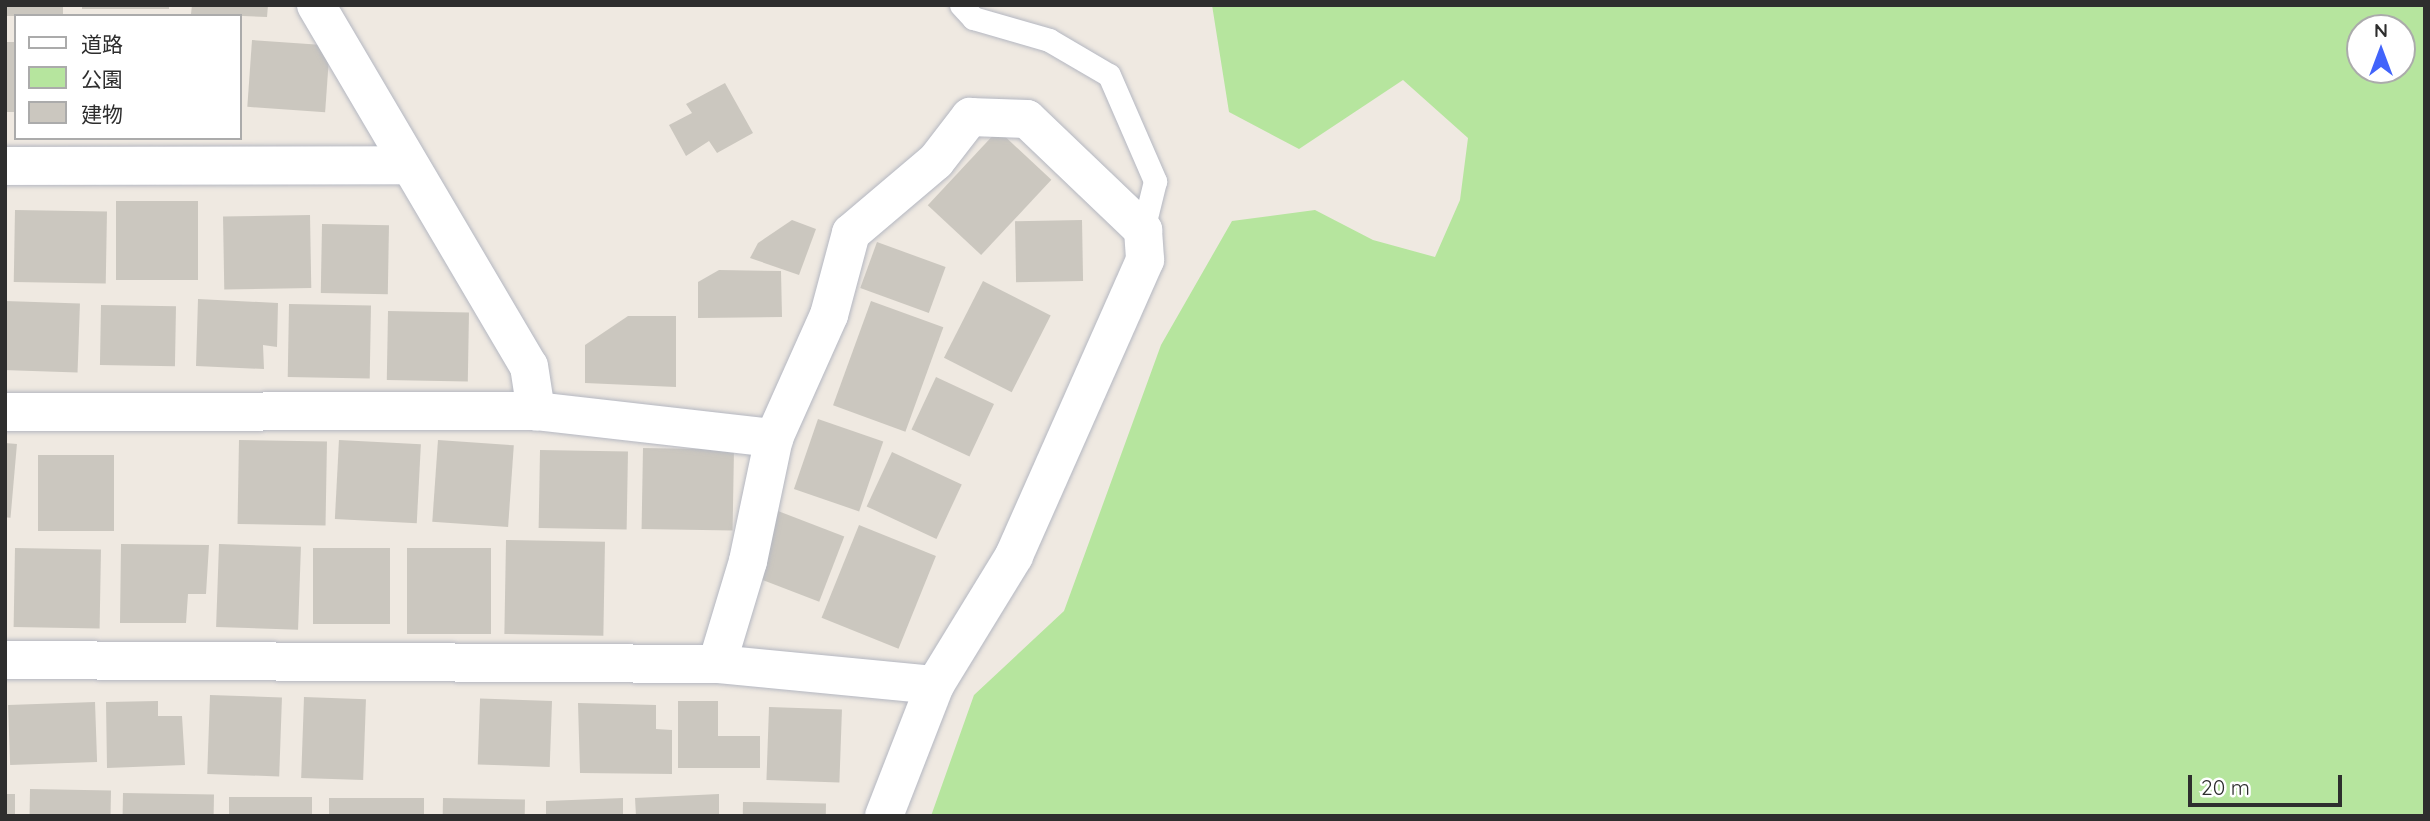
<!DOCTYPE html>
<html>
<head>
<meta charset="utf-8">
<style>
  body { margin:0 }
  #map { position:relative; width:2430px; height:821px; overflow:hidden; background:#efe9e1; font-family:Quicksand,"Noto Sans JP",sans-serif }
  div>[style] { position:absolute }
  .green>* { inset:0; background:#b6e59e }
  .building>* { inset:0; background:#cbc7bf; transform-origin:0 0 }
  .roads { filter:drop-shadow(0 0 2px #b4b7c1) drop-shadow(0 0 2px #b4b7c1) }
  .service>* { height:23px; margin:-11.5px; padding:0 11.5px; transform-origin:11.5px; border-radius:11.5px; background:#fff }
  .minor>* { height:38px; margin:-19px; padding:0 19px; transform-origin:19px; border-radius:19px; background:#fff }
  span { translate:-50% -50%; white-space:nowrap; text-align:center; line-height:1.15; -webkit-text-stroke:5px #fff; paint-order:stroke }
  .frame { position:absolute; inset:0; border:7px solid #2e2e2e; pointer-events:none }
  .legend { position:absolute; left:14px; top:14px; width:228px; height:126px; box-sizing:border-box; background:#fff; border:2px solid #ababab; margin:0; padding:9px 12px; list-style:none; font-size:21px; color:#2e2e2e }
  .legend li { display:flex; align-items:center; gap:14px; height:35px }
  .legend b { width:35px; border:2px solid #ababab }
  .north { position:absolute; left:2346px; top:14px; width:70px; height:70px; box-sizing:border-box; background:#fff; border:2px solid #ababab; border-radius:50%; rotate:0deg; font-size:19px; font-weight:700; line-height:28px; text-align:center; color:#2e2e2e }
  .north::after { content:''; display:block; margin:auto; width:24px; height:32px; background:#4264fb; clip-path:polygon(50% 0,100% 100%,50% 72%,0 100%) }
  .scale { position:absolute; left:2188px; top:775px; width:154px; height:32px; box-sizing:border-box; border:4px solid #2e2e2e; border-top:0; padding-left:9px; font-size:21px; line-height:24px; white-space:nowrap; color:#2e2e2e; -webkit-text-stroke:5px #fff; paint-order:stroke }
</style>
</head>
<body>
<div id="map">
  <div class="green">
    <div style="clip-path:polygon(evenodd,1212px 5px,2425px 5px,2425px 816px,931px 816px,974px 695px,1064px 611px,1161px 345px,1232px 221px,1315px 210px,1373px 240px,1435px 257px,1460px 200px,1468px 138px,1403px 80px,1299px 149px,1229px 112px,1212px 5px,2360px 28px,2402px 28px,2402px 70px,2360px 70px,2360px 28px)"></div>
  </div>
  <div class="building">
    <div style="left:5px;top:5px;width:58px;height:11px"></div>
    <div style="left:82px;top:5px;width:87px;height:4px"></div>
    <div style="clip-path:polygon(192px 5px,268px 5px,267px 17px,191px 14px)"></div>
    <div style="left:252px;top:40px;width:78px;height:67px;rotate:4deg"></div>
    <div style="left:5px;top:42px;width:11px;height:70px"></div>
    <div style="clip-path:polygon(725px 83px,753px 133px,717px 153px,709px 141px,686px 156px,669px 125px,692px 113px,686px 104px)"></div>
    <div style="left:998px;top:130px;width:73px;height:103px;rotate:43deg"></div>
    <div style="left:198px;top:201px;width:79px;height:82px;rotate:90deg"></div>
    <div style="left:15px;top:210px;width:92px;height:72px;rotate:1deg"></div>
    <div style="left:310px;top:215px;width:73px;height:87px;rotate:89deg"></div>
    <div style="clip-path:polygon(792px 220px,816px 229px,799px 275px,750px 258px,758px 243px)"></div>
    <div style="left:1082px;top:220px;width:61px;height:67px;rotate:89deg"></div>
    <div style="left:322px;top:224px;width:67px;height:69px;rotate:1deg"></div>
    <div style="left:877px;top:242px;width:73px;height:49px;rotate:20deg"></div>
    <div style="clip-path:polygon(719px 270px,781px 271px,782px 317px,698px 318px,698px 282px)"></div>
    <div style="left:983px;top:281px;width:76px;height:86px;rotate:27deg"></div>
    <div style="clip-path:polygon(198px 299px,278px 303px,277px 347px,263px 345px,264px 369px,196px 366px)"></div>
    <div style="left:5px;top:301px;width:75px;height:69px;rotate:2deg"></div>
    <div style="left:871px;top:301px;width:77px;height:111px;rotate:20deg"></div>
    <div style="left:289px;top:304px;width:82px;height:73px;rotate:1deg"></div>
    <div style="left:101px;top:305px;width:75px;height:60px;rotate:1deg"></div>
    <div style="left:388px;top:311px;width:81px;height:69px;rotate:1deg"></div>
    <div style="clip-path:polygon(628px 316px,676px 316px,676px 387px,585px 383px,585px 345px)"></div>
    <div style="left:936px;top:377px;width:64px;height:58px;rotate:25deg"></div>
    <div style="left:818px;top:419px;width:69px;height:74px;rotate:19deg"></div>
    <div style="left:239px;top:440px;width:88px;height:84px;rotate:1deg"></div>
    <div style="left:339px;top:440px;width:82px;height:79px;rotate:3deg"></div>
    <div style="left:438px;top:440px;width:76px;height:82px;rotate:4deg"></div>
    <div style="left:5px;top:443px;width:12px;height:74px;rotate:5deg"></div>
    <div style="left:643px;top:448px;width:91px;height:81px;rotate:1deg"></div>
    <div style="left:540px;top:450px;width:88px;height:78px;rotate:1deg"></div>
    <div style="left:892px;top:452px;width:77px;height:60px;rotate:25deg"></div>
    <div style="left:38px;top:455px;width:76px;height:76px"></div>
    <div style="left:778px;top:511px;width:71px;height:70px;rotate:21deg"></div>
    <div style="left:859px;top:525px;width:83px;height:100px;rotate:22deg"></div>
    <div style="left:506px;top:540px;width:99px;height:94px;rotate:1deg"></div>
    <div style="clip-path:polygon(121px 544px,209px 545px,206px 594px,188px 594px,186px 623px,120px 623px)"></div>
    <div style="left:219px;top:544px;width:82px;height:83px;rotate:2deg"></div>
    <div style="left:15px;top:548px;width:86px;height:79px;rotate:1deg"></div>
    <div style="left:313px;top:548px;width:77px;height:76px"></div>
    <div style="left:407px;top:548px;width:84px;height:86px"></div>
    <div style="left:210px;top:695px;width:72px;height:79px;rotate:2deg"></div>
    <div style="left:304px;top:697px;width:62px;height:81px;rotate:2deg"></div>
    <div style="clip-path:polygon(158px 701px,158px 716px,182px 716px,185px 765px,107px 768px,106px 702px)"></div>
    <div style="left:552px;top:701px;width:66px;height:72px;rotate:92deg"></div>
    <div style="clip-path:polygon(678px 701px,718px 701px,718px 736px,760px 736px,760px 768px,678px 768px)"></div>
    <div style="left:95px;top:702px;width:60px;height:87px;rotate:88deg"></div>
    <div style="clip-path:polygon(578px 703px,656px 705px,656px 729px,672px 730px,672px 774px,580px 773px)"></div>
    <div style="left:769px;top:707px;width:73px;height:73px;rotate:2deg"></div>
    <div style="left:30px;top:789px;width:81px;height:27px;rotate:1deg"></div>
    <div style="left:123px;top:793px;width:91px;height:23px;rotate:1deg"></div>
    <div style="left:5px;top:794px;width:10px;height:22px"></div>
    <div style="clip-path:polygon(719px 794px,719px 816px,636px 816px,635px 798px)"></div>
    <div style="left:229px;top:797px;width:83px;height:19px"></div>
    <div style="left:329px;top:798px;width:95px;height:18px"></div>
    <div style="left:443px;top:798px;width:82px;height:18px;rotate:1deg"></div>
    <div style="clip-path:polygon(623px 798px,623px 816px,546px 816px,546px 801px)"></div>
    <div style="left:743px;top:802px;width:83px;height:14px;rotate:1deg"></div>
  </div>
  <div class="roads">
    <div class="service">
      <div style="left:961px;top:5px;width:18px;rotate:47deg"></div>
      <div style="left:973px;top:18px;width:79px;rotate:16.1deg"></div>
      <div style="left:1049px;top:40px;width:69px;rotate:30.3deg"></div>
      <div style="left:1109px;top:75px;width:116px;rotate:66.5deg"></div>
      <div style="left:1155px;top:181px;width:50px;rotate:103.8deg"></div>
    </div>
    <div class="minor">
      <div style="left:316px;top:5px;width:419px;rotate:59.5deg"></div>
      <div style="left:529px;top:366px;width:46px;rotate:81.2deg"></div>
      <div style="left:536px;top:411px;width:240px;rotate:6.5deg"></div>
      <div style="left:5px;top:166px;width:404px;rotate:-0.1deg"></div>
      <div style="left:5px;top:412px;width:531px;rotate:-0.11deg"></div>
      <div style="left:5px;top:660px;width:712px;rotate:0.32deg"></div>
      <div style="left:717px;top:664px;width:219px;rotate:5.5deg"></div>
      <div style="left:717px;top:664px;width:108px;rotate:-73.2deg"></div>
      <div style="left:748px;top:561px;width:126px;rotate:-78.1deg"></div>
      <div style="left:774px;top:438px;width:135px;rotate:-65.9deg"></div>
      <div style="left:829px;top:315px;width:85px;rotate:-75deg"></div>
      <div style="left:851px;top:233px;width:111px;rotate:-40.3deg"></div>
      <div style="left:936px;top:161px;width:56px;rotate:-52.3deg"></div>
      <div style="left:970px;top:117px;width:57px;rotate:2deg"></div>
      <div style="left:1027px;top:119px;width:161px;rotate:43.7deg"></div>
      <div style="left:1143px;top:230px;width:30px;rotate:86deg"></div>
      <div style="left:1145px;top:260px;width:324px;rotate:113.9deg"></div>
      <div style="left:1014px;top:556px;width:151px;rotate:121.5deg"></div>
      <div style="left:935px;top:685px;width:141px;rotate:111.3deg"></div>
    </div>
  </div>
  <div class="frame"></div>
  <ul class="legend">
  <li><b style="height:9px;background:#fff"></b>道路</li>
  <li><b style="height:19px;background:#b6e59e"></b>公園</li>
  <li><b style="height:19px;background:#cbc7bf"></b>建物</li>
  </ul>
  <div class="north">N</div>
  <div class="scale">20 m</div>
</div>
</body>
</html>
